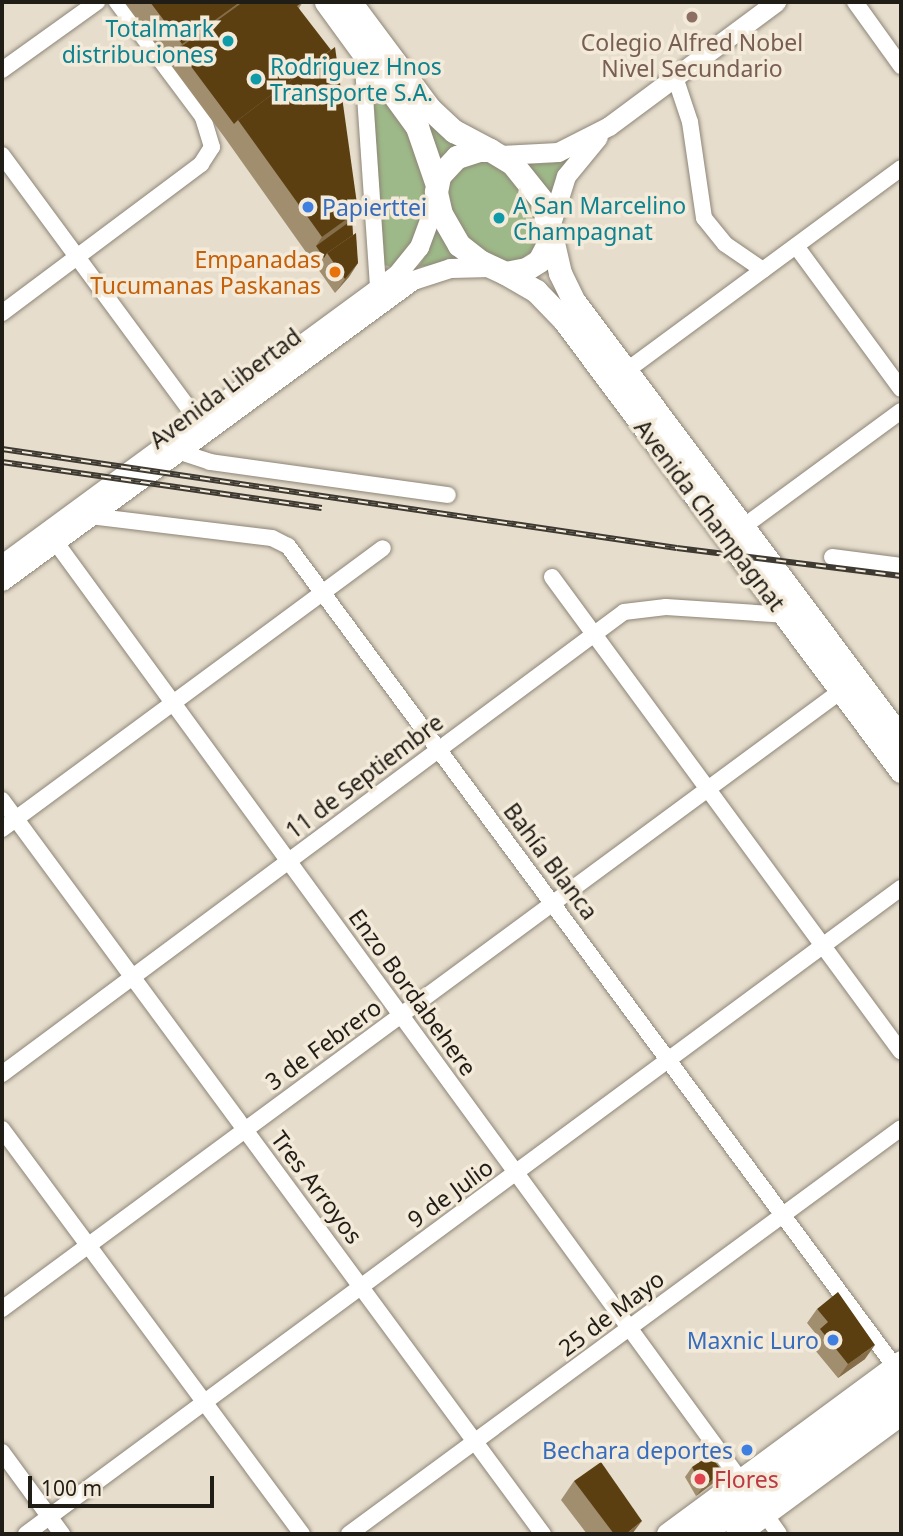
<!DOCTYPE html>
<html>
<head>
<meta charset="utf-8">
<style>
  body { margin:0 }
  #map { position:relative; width:903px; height:1536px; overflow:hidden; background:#e6ddcd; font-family:"Noto Sans",sans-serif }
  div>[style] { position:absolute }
  .green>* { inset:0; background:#9eb989 }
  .roads { filter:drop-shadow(0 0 2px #8d8576) drop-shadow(0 0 2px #8d8576) }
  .minor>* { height:16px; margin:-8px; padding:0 8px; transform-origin:8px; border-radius:8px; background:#fff }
  .major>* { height:19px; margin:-9.5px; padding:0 9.5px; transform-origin:9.5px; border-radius:9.5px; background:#fff }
  .highway>* { height:23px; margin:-11.5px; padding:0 11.5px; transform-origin:11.5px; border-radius:11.5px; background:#fff }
  .rail>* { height:6px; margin-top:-3px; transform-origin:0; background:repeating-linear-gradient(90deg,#f3eada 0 10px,#3e3a32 0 20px); box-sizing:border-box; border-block:2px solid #3e3a32 }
  .wall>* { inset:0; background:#a08e6f }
  .shaded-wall>* { inset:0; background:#856e49 }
  .building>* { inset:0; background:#5b3f11 }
  .dots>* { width:19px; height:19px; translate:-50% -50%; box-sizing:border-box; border:4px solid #f3eada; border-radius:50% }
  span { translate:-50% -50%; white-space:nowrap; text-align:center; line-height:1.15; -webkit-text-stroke:7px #f3eada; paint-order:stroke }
  .culture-label { font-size:23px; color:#0d838f }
  .right { translate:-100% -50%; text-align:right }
  .left { translate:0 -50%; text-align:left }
  .education-label { font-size:23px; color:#785e54 }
  .shop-label { font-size:23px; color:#366cbe }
  .food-label { font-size:23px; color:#c56008 }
  .street-label { font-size:23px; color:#201d17 }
  .health-label { font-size:23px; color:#be3a42 }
  .frame { position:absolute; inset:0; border:4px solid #201d17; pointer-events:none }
  .scale { position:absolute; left:28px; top:1476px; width:186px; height:32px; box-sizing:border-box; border:4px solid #201d17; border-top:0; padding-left:9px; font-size:21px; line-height:24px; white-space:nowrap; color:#201d17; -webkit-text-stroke:5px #f3eada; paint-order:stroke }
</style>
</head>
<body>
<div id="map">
  <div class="green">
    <div style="clip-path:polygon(341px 2px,461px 146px,439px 163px)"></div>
    <div style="clip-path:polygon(370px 82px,409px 135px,422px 163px,427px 194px,414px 241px,391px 267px,384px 265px)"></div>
    <div style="clip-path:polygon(572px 157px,550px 197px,526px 164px,552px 163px)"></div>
    <div style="clip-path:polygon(476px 160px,496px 162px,534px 198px,539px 247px,512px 265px,471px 247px,457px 231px,444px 190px,454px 170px)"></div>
    <div style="clip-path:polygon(437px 223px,463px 260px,418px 267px,426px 255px)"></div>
  </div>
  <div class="roads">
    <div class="minor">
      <div style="left:855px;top:2px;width:79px;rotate:54.3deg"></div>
      <div style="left:362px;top:52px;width:236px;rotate:86.1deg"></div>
      <div style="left:2px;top:70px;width:117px;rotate:-35.6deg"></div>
      <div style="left:675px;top:77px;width:47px;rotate:71.6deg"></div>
      <div style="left:690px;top:122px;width:97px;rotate:81.7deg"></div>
      <div style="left:704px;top:218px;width:33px;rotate:51deg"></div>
      <div style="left:725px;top:244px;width:46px;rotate:34.4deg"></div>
      <div style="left:2px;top:155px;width:340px;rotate:53.6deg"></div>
      <div style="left:796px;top:246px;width:177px;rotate:53.7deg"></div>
      <div style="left:2px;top:313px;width:249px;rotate:-36.8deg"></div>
      <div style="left:201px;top:164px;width:20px;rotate:-57deg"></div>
      <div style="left:212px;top:147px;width:31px;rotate:-107deg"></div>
      <div style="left:203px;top:117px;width:144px;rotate:-126.8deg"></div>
      <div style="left:626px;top:371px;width:342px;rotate:-36.4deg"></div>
      <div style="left:180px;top:452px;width:32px;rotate:18deg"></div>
      <div style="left:210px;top:462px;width:240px;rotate:7.9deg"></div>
      <div style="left:90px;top:516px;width:183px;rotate:6.9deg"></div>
      <div style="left:272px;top:538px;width:18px;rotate:27deg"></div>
      <div style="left:288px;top:546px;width:1021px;rotate:53.52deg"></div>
      <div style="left:743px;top:527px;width:196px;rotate:-36.3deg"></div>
      <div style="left:49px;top:533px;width:1174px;rotate:53.87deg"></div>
      <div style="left:832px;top:557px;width:70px;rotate:7.4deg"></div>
      <div style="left:552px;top:577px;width:589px;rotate:53.69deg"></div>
      <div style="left:2px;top:800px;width:912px;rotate:53.61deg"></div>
      <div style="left:2px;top:829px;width:473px;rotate:-36.4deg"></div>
      <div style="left:2px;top:1074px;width:775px;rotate:-36.6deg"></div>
      <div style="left:624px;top:612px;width:42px;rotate:-6.8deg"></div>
      <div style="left:666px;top:607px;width:119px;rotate:3.8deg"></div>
      <div style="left:2px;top:1129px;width:504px;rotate:53.47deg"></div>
      <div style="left:2px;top:1309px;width:1042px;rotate:-36.38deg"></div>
      <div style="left:2px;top:1452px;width:102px;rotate:53.8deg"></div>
      <div style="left:765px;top:1514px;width:24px;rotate:55deg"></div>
      <div style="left:26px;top:1534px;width:1088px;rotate:-36.44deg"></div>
      <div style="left:349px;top:1534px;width:685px;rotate:-36.33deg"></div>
    </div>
    <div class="major">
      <div style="left:501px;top:155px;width:57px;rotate:-3deg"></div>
      <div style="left:558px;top:152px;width:57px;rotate:-27deg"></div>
      <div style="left:609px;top:126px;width:208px;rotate:-36.6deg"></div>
      <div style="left:550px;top:227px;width:53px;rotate:-72.6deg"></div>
      <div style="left:566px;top:176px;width:50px;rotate:-50.6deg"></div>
      <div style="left:2px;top:564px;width:490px;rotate:-36.3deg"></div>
      <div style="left:397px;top:274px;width:35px;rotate:-51deg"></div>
      <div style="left:419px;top:247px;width:52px;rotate:-69.8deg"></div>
      <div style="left:2px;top:581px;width:509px;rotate:-36.22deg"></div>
      <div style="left:413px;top:280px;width:39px;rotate:-18deg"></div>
      <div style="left:450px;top:268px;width:40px;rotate:-1.4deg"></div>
    </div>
    <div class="highway">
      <div style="left:326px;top:2px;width:155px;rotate:53.9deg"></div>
      <div style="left:417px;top:127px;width:61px;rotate:71deg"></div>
      <div style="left:350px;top:2px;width:134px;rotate:53.2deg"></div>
      <div style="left:430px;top:109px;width:33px;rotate:43deg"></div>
      <div style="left:454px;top:131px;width:41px;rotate:27.8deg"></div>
      <div style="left:478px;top:150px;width:12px"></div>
      <div style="left:490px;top:150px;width:26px;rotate:31deg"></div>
      <div style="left:512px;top:163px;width:51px;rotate:51.3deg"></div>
      <div style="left:544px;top:203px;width:39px;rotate:83deg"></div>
      <div style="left:549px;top:242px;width:21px;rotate:118deg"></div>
      <div style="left:539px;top:261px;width:15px;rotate:148deg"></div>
      <div style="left:526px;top:269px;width:21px;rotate:169deg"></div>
      <div style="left:505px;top:273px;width:26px;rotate:-155deg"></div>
      <div style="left:481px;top:262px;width:28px;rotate:-142deg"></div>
      <div style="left:459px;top:245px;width:36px;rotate:-120deg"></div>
      <div style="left:441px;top:214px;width:23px;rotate:-103deg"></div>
      <div style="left:436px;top:192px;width:16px;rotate:-79deg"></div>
      <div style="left:439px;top:176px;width:26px;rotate:-47deg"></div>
      <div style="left:457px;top:157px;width:22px;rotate:-18deg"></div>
      <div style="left:551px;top:234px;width:40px;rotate:77deg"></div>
      <div style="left:560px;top:273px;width:30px;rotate:64deg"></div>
      <div style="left:573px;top:300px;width:547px;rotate:53.17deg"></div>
      <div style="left:505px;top:273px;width:36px;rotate:30deg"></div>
      <div style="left:536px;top:291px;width:40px;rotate:46deg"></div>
      <div style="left:564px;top:320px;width:563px;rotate:53.23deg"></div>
      <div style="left:668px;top:1534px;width:290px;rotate:-36.4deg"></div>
      <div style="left:702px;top:1534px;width:247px;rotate:-36.5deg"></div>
      <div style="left:737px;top:1534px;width:204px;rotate:-36.4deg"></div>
    </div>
  </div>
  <div class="rail">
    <div style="left:2px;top:449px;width:682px;rotate:8.34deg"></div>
    <div style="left:677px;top:548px;width:226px;rotate:7.1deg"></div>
    <div style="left:2px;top:462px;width:323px;rotate:8.2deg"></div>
  </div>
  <div class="wall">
    <div style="clip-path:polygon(124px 2px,303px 2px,299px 8px,352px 220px,353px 235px,358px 263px,335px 293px,225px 138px)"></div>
    <div style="clip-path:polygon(817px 1309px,865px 1359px,838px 1378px,810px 1344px,816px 1334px,807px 1323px)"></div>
    <div style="clip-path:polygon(692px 1467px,716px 1481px,696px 1496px,685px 1477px)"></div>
    <div style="clip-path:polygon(574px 1481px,632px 1534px,587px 1534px,561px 1500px)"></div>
  </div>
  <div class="shaded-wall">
    <div style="clip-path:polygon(240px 2px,252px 2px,178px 49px,182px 44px)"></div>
    <div style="clip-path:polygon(358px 211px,345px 229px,316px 246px,322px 237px)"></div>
    <div style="clip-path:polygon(358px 263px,349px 277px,335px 293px,345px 279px)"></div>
    <div style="clip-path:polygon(875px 1345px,865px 1359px,838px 1378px,848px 1364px)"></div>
    <div style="clip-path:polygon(723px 1472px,716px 1481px,696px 1496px,703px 1487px)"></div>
    <div style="clip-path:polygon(642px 1521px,632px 1534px,626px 1534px)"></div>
  </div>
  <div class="building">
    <div style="clip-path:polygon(150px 2px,240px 2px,182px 44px)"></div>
    <div style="clip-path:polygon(243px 2px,303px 2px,297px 6px,331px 50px,238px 120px,234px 124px,178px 49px)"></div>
    <div style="clip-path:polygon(335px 47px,358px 211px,322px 237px,238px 120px)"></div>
    <div style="clip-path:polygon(352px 220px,353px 235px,327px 253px,324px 258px,316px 246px)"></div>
    <div style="clip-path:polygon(356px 233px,358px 263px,345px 279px,327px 253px)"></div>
    <div style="clip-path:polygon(838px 1292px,875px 1345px,848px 1364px,820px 1329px,828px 1322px,817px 1309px)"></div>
    <div style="clip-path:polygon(710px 1455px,723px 1472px,703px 1487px,692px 1467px)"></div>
    <div style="clip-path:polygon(601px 1462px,642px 1521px,626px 1534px,614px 1534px,574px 1481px)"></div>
  </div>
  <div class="dots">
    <div style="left:692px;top:17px;background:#8d6e63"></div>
    <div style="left:228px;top:41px;background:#0f9aa8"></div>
    <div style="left:256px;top:79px;background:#0f9aa8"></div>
    <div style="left:308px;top:207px;background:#3f7fe0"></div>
    <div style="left:499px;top:218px;background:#0f9aa8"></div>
    <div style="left:335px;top:272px;background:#e8710a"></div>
    <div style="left:833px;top:1340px;background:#3f7fe0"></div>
    <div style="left:747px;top:1450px;background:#3f7fe0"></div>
    <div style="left:700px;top:1479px;background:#e0444e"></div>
  </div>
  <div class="culture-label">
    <span class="right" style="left:214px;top:41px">Totalmark<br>distribuciones</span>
    <span class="left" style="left:270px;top:79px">Rodriguez Hnos<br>Transporte S.A.</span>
    <span class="left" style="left:513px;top:218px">A San Marcelino<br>Champagnat</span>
  </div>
  <div class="education-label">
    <span style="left:692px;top:55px">Colegio Alfred Nobel<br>Nivel Secundario</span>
  </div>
  <div class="shop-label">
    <span class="left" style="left:322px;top:207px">Papierttei</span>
    <span class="right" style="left:819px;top:1340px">Maxnic Luro</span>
    <span class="right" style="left:733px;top:1450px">Bechara deportes</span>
  </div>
  <div class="food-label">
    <span class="right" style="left:321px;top:272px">Empanadas<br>Tucumanas Paskanas</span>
  </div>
  <div class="street-label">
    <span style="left:225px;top:388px;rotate:-37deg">Avenida Libertad</span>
    <span style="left:710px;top:515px;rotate:53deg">Avenida Champagnat</span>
    <span style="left:364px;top:776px;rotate:-37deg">11 de Septiembre</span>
    <span style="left:551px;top:861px;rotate:53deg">Bahía Blanca</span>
    <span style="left:413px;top:992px;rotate:54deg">Enzo Bordabehere</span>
    <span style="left:323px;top:1044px;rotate:-36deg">3 de Febrero</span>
    <span style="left:317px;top:1187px;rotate:53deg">Tres Arroyos</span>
    <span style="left:450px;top:1193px;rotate:-36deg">9 de Julio</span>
    <span style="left:611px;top:1313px;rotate:-37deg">25 de Mayo</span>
  </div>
  <div class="health-label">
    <span class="left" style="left:714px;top:1479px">Flores</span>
  </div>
  <div class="frame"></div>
  <div class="scale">100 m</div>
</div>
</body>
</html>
